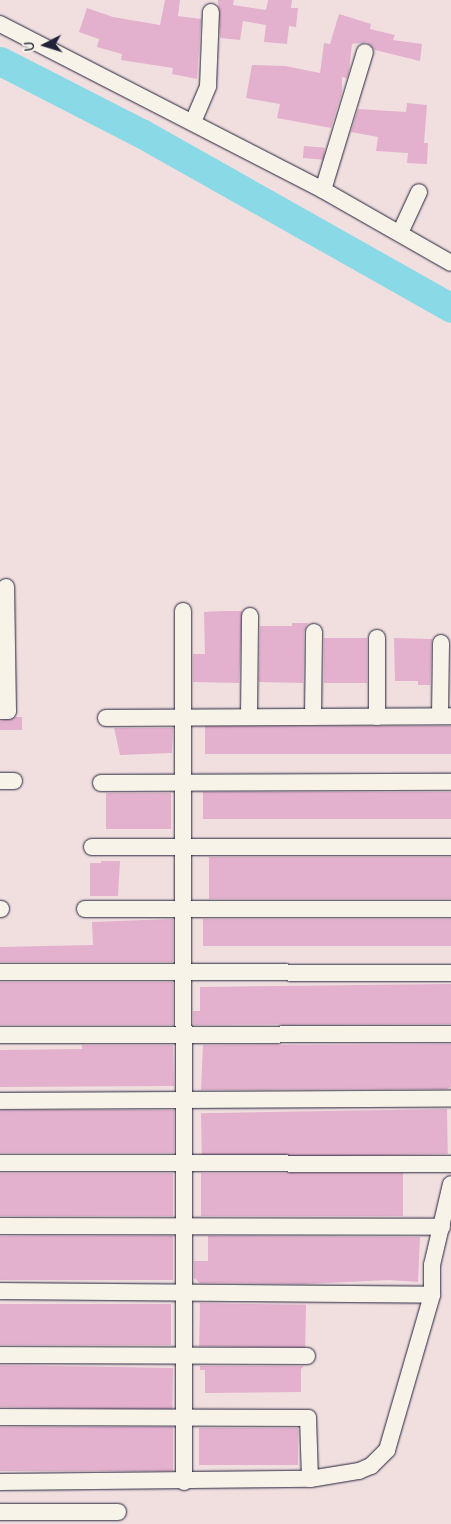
<!DOCTYPE html>
<html>
<head>
<meta charset="utf-8">
<style>
  body { margin:0 }
  #map { position:relative; width:451px; height:1524px; overflow:hidden; background:#f1dfe0; font-family:"Comic Neue",sans-serif }
  div>[style] { position:absolute }
  .river>* { height:29px; margin:-14.5px; padding:0 14.5px; transform-origin:14.5px; border-radius:14.5px; background:#8ad9e7 }
  .building>* { inset:0; background:#e3b0cd; transform-origin:0 0 }
  .roads { filter:drop-shadow(0 0 1px #22223b) drop-shadow(0 0 1px #22223b) }
  .minor>* { height:16px; margin:-8px; padding:0 8px; transform-origin:8px; border-radius:8px; background:#f7f3e8 }
  span { translate:-50% -50%; white-space:nowrap; text-align:center; line-height:1.15; -webkit-text-stroke:4px #f7f3e8; paint-order:stroke }
  .north { position:absolute; left:20px; top:20px; width:50px; height:50px; -webkit-text-stroke:4px #f7f3e8; paint-order:stroke; rotate:265deg; font-size:14px; font-weight:700; line-height:20px; text-align:center; color:#22223b }
  .north::after { content:''; display:block; margin:auto; width:18px; height:22px; background:#22223b; clip-path:polygon(50% 0,100% 100%,50% 72%,0 100%) }
</style>
</head>
<body>
<div id="map">
  <div class="river">
    <div style="left:0;top:61px;width:158px;rotate:27.1deg"></div>
    <div style="left:141px;top:133px;width:356px;rotate:29.4deg"></div>
  </div>
  <div class="building">
    <div style="clip-path:polygon(165px 0,180px 0,178px 16px,201px 19px,197px 79px,172px 74px,173px 68px,121px 60px,122px 54px,97px 47px,99px 39px,79px 32px,87px 8px,113px 17px,160px 25px)"></div>
    <div style="clip-path:polygon(218px 0,234px 0,233px 5px,266px 10px,268px 0,292px 0,291px 8px,298px 8px,296px 27px,289px 26px,287px 44px,264px 42px,266px 25px,243px 21px,240px 40px,220px 38px)"></div>
    <div style="clip-path:polygon(339px 14px,371px 24px,370px 29px,395px 35px,393px 40px,422px 44px,420px 61px,375px 50px,367px 42px,352px 44px,349px 71px,347px 78px,342px 77px,342px 92px,331px 128px,277px 118px,280px 104px,246px 98px,252px 65px,285px 66px,320px 73px,324px 43px,330px 44px)"></div>
    <div style="clip-path:polygon(407px 103px,427px 105px,424px 143px,428px 143px,427px 164px,407px 163px,408px 153px,376px 151px,378px 137px,351px 132px,358px 109px,406px 112px)"></div>
    <div style="left:304px;top:146px;width:21px;height:12px;rotate:5deg"></div>
    <div style="clip-path:polygon(224px 611px,242px 611px,239px 683px,193px 682px,193px 654px,205px 654px,204px 612px)"></div>
    <div style="clip-path:polygon(292px 623px,308px 623px,304px 632px,303px 683px,259px 682px,260px 626px,292px 626px)"></div>
    <div style="left:324px;top:638px;width:43px;height:45px"></div>
    <div style="clip-path:polygon(394px 638px,432px 639px,430px 685px,418px 685px,418px 681px,395px 681px)"></div>
    <div style="clip-path:polygon(16px 717px,22px 717px,22px 730px,0 730px,0 721px)"></div>
    <div style="left:451px;top:726px;width:28px;height:246px;rotate:90deg"></div>
    <div style="clip-path:polygon(114px 728px,173px 728px,172px 753px,120px 755px)"></div>
    <div style="left:451px;top:792px;width:27px;height:248px;rotate:90deg"></div>
    <div style="left:106px;top:793px;width:65px;height:36px"></div>
    <div style="left:209px;top:857px;width:242px;height:42px"></div>
    <div style="clip-path:polygon(101px 861px,120px 861px,118px 896px,90px 896px,90px 863px,101px 863px)"></div>
    <div style="clip-path:polygon(173px 919px,173px 962px,0 962px,0 947px,93px 945px,92px 922px)"></div>
    <div style="left:203px;top:919px;width:248px;height:27px"></div>
    <div style="left:0;top:982px;width:173px;height:43px"></div>
    <div style="clip-path:polygon(451px 984px,451px 1024px,193px 1025px,193px 1011px,200px 1011px,200px 987px)"></div>
    <div style="clip-path:polygon(451px 1044px,451px 1087px,447px 1089px,201px 1090px,203px 1045px)"></div>
    <div style="clip-path:polygon(82px 1045px,173px 1045px,174px 1086px,0 1087px,0 1050px,82px 1049px)"></div>
    <div style="left:447px;top:1109px;width:45px;height:246px;rotate:89deg"></div>
    <div style="left:174px;top:1110px;width:43px;height:174px;rotate:90deg"></div>
    <div style="left:0;top:1173px;width:173px;height:43px"></div>
    <div style="left:201px;top:1173px;width:202px;height:43px"></div>
    <div style="left:0;top:1236px;width:173px;height:44px"></div>
    <div style="clip-path:polygon(208px 1236px,420px 1237px,418px 1282px,389px 1280px,305px 1284px,200px 1283px,194px 1278px,194px 1261px,208px 1261px)"></div>
    <div style="left:200px;top:1303px;width:106px;height:43px;rotate:1deg"></div>
    <div style="left:0;top:1304px;width:171px;height:41px"></div>
    <div style="left:0;top:1365px;width:173px;height:42px;rotate:1deg"></div>
    <div style="clip-path:polygon(200px 1366px,304px 1366px,301px 1369px,301px 1392px,205px 1393px,205px 1370px,200px 1370px)"></div>
    <div style="left:0;top:1427px;width:173px;height:44px"></div>
    <div style="left:199px;top:1428px;width:99px;height:37px"></div>
  </div>
  <div class="roads">
    <div class="minor">
      <div style="left:0;top:24px;width:363px;rotate:27.2deg"></div>
      <div style="left:323px;top:190px;width:147px;rotate:29.7deg"></div>
      <div style="left:193px;top:122px;width:39px;rotate:-67deg"></div>
      <div style="left:208px;top:86px;width:74px;rotate:-87.7deg"></div>
      <div style="left:323px;top:190px;width:144px;rotate:-73.1deg"></div>
      <div style="left:400px;top:233px;width:45px;rotate:-65.1deg"></div>
      <div style="left:183px;top:611px;width:871px;rotate:89.93deg"></div>
      <div style="left:377px;top:638px;width:79px;rotate:90deg"></div>
      <div style="left:0;top:711px;width:8px"></div>
      <div style="left:8px;top:711px;width:124px;rotate:-90.9deg"></div>
      <div style="left:440px;top:716px;width:73px;rotate:-89.2deg"></div>
      <div style="left:249px;top:717px;width:101px;rotate:-89.4deg"></div>
      <div style="left:313px;top:717px;width:85px;rotate:-89.3deg"></div>
      <div style="left:106px;top:718px;width:345px;rotate:-0.3deg"></div>
      <div style="left:0;top:781px;width:14px"></div>
      <div style="left:101px;top:783px;width:350px;rotate:-0.2deg"></div>
      <div style="left:92px;top:847px;width:359px"></div>
      <div style="left:0;top:909px;width:1px"></div>
      <div style="left:85px;top:909px;width:366px"></div>
      <div style="left:0;top:972px;width:451px;rotate:0.1deg"></div>
      <div style="left:0;top:1035px;width:451px;rotate:-0.1deg"></div>
      <div style="left:0;top:1101px;width:451px;rotate:-0.3deg"></div>
      <div style="left:0;top:1163px;width:451px;rotate:0.1deg"></div>
      <div style="left:0;top:1226px;width:442px;rotate:0.1deg"></div>
      <div style="left:0;top:1291px;width:432px;rotate:0.5deg"></div>
      <div style="left:432px;top:1295px;width:30px;rotate:-90deg"></div>
      <div style="left:432px;top:1265px;width:83px;rotate:-76.8deg"></div>
      <div style="left:0;top:1355px;width:307px;rotate:0.2deg"></div>
      <div style="left:0;top:1417px;width:308px;rotate:0.2deg"></div>
      <div style="left:308px;top:1418px;width:61px;rotate:88.1deg"></div>
      <div style="left:0;top:1482px;width:310px;rotate:-0.6deg"></div>
      <div style="left:310px;top:1479px;width:50px;rotate:-9.3deg"></div>
      <div style="left:359px;top:1471px;width:13px;rotate:-23deg"></div>
      <div style="left:371px;top:1466px;width:23px;rotate:-45deg"></div>
      <div style="left:387px;top:1450px;width:161px;rotate:-73.8deg"></div>
      <div style="left:0;top:1512px;width:118px"></div>
    </div>
  </div>
  <div class="north">U</div>
</div>
</body>
</html>
